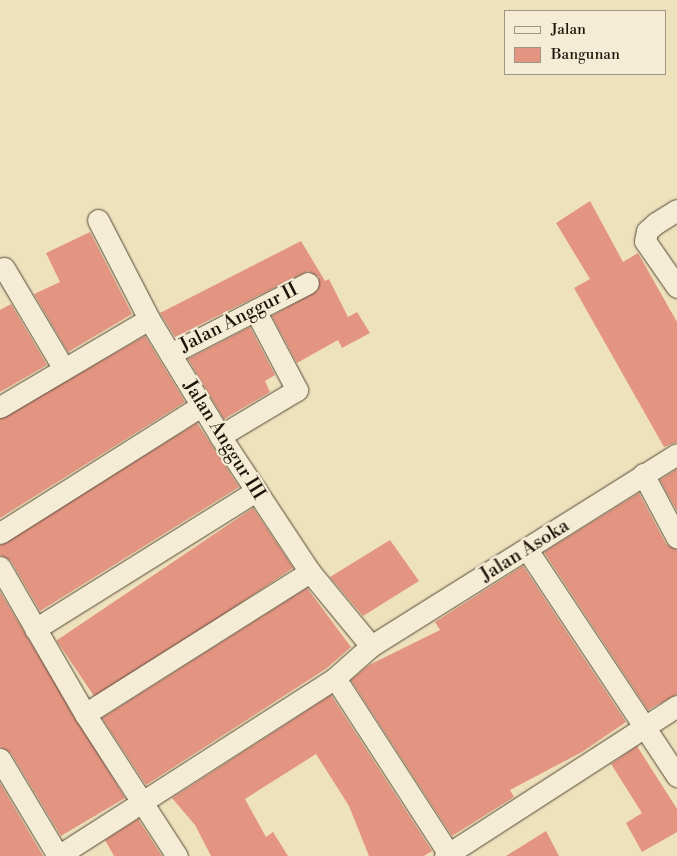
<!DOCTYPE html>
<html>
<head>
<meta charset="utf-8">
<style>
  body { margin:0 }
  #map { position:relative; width:677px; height:856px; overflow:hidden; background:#eee2bd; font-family:"Libre Bodoni",serif }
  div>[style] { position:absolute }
  .building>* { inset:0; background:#e49582; transform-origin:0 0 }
  .roads { filter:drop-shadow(0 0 1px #544737) drop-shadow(0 0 1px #544737) }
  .street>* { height:21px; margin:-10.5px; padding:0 10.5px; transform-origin:10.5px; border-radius:10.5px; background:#f4ecd4 }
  span { translate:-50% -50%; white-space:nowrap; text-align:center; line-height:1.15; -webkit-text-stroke:4.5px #f4ecd4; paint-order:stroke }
  .street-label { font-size:19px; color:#20130a }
  .legend { position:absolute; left:504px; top:10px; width:162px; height:65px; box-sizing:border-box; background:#f4ecd4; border:1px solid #9f9583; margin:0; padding:6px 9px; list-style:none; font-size:15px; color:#20130a }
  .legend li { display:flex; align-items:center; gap:10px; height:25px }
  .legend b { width:25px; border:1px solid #9f9583 }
</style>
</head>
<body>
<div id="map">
  <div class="building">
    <div style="clip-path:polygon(590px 201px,623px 262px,638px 253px,677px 322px,677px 442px,664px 447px,574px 288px,590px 279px,556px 223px)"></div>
    <div style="clip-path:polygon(90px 232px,132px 314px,68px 352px,34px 294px,60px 282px,46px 253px)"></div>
    <div style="clip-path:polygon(301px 241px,325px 281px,329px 279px,348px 317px,357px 312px,370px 333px,342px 348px,338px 340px,297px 363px,272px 316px,318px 290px,319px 277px,308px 271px,175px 337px,160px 313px)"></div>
    <div style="clip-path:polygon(11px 304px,47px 365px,0 392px,0 310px)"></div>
    <div style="clip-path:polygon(250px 327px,275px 375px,265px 381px,270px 392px,224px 419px,188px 359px)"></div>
    <div style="clip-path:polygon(145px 336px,185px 402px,0 518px,0 419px)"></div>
    <div style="clip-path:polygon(197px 423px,239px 487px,40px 611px,11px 561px,0 555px,0 545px)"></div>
    <div style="clip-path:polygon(677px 469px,677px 511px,660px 480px)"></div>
    <div style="clip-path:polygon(639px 493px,666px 544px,677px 550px,677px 694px,648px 710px,544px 552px)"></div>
    <div style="left:253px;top:508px;width:72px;height:237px;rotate:56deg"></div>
    <div style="clip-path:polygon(390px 540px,419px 581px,363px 616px,330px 577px)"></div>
    <div style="clip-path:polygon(523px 566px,626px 722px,582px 752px,510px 790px,514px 797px,452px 836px,351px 680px,369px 665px,440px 630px,435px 622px)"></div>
    <div style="clip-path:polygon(307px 588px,351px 647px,327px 668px,146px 785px,102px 718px)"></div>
    <div style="clip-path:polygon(0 592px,125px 798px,61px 836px,11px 753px,0 747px)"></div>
    <div style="clip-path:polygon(331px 695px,432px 851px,424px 856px,369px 856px,349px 806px,316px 754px,245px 799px,266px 837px,273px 832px,288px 856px,211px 856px,195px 825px,172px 798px)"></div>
    <div style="clip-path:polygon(637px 746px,677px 809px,677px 832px,642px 852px,626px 823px,642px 813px,611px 764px)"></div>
    <div style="clip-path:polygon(0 783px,43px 856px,0 856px)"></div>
    <div style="clip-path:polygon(138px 819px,162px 856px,114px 856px,105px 840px)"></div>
    <div style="clip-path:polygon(546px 831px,559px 856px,506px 856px)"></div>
  </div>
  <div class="roads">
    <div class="street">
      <div style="left:677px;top:210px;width:25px;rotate:148deg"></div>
      <div style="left:656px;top:223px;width:12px;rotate:138deg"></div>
      <div style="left:647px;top:231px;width:10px;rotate:101deg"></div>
      <div style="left:645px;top:241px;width:56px;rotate:55.2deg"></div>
      <div style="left:98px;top:220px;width:111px;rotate:62.7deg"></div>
      <div style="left:149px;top:319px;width:137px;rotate:58.7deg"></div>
      <div style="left:220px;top:436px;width:163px;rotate:56.5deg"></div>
      <div style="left:310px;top:572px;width:96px;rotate:50.5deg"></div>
      <div style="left:4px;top:268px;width:117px;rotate:59.3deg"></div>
      <div style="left:170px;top:354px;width:155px;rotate:-27.2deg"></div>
      <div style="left:0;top:407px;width:173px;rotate:-30.6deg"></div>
      <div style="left:220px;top:436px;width:90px;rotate:-30.9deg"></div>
      <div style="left:297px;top:390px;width:90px;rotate:-117.7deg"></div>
      <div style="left:643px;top:474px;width:72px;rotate:62deg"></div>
      <div style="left:0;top:533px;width:238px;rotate:-32.3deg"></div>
      <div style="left:528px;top:551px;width:270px;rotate:56.5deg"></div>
      <div style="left:0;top:567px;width:170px;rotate:60deg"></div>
      <div style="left:85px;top:714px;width:169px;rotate:57.1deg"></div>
      <div style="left:35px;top:629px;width:261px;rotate:-32deg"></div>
      <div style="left:335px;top:678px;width:208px;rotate:57.1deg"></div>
      <div style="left:85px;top:714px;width:266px;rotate:-32.3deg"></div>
      <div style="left:0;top:759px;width:113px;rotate:59.1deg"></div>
      <div style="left:58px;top:856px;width:329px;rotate:-32.7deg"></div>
      <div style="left:335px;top:678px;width:48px;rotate:-41.6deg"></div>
      <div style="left:371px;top:646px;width:361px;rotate:-32.1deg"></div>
      <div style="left:445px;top:856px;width:276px;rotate:-32.9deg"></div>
    </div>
  </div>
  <div class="street-label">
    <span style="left:239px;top:318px;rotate:-27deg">Jalan Anggur II</span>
    <span style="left:224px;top:440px;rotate:58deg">Jalan Anggur III</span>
    <span style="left:525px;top:551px;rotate:-32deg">Jalan Asoka</span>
  </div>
  <ul class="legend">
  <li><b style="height:6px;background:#f4ecd4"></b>Jalan</li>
  <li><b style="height:14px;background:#e49582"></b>Bangunan</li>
  </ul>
</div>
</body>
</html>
